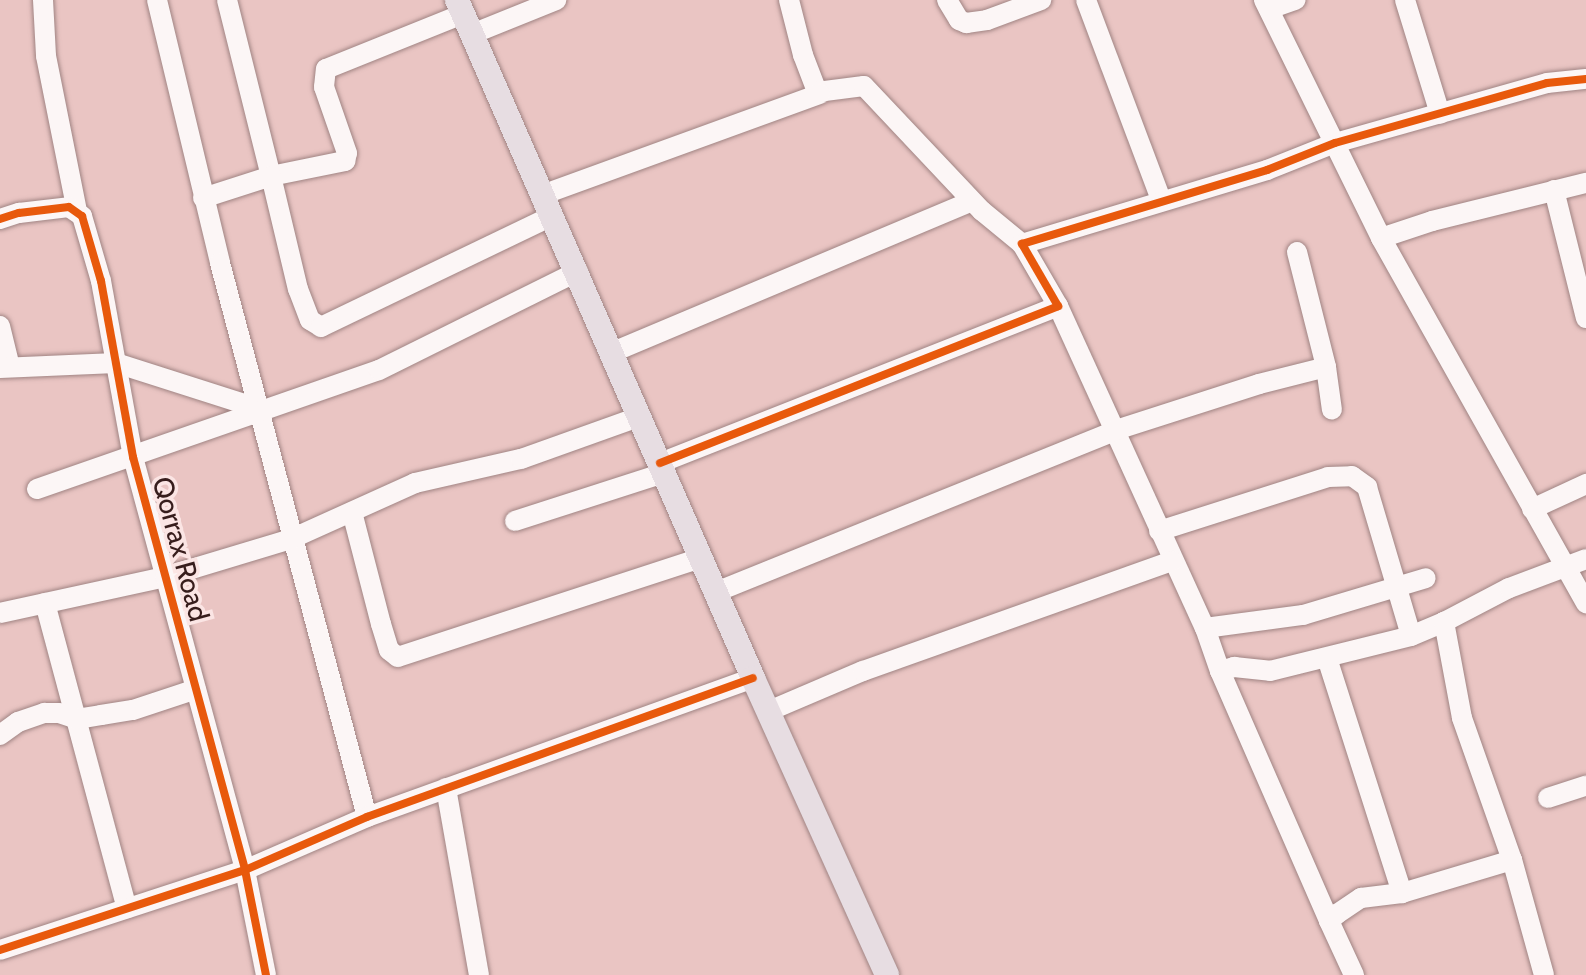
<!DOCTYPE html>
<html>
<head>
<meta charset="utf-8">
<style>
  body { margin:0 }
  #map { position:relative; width:1586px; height:975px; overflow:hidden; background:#eac5c3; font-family:Cabin,sans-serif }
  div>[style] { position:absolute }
  .roads { filter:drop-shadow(0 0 2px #a08483) drop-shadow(0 0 2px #a08483) }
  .minor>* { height:20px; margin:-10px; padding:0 10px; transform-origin:10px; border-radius:10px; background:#fcf6f6 }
  .major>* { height:24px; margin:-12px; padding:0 12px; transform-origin:12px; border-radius:12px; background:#e7dde2 }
  .cycleway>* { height:8px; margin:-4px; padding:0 4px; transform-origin:4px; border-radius:4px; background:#e8590c }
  span { translate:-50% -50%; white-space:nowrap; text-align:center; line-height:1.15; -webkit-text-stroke:7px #fbe5e4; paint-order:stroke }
  .street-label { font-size:28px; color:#371d1c }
</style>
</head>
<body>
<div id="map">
  <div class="roads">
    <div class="minor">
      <div style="left:43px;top:0;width:56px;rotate:86.9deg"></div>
      <div style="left:46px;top:56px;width:158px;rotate:78.7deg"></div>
      <div style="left:157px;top:0;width:270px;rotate:76.5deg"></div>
      <div style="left:220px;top:263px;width:573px;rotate:75.14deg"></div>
      <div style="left:227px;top:0;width:181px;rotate:76deg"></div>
      <div style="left:271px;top:176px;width:76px;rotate:-11.5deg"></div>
      <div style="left:345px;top:161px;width:8px;rotate:-76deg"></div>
      <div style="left:347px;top:153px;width:70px;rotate:-109.2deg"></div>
      <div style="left:324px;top:87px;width:18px;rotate:-84deg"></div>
      <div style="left:326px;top:69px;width:148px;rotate:-21.9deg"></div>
      <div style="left:789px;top:0;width:57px;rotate:75.7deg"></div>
      <div style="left:803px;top:55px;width:40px;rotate:69deg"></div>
      <div style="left:817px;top:92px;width:47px;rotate:-7.3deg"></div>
      <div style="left:864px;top:86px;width:172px;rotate:46.7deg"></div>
      <div style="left:982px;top:211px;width:52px;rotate:39.5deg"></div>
      <div style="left:947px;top:0;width:23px;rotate:59deg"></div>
      <div style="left:959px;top:20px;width:8px;rotate:23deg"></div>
      <div style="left:966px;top:23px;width:21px;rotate:-8deg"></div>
      <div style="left:987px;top:20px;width:58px;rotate:-20.3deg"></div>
      <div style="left:1086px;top:0;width:214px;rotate:69.4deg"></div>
      <div style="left:1264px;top:0;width:265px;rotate:63.8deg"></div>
      <div style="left:1381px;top:238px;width:419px;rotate:60.7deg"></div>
      <div style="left:1405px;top:0;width:119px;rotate:72.9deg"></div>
      <div style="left:1269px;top:9px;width:28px;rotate:-19deg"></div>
      <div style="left:472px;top:34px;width:91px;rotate:-22deg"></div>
      <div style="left:1554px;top:190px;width:132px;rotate:76deg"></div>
      <div style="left:542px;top:195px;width:296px;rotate:-20deg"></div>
      <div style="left:203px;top:198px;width:71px;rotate:-17.9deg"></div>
      <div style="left:271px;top:176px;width:116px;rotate:76.6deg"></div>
      <div style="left:298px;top:289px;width:33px;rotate:69deg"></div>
      <div style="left:310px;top:320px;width:13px;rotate:32deg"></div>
      <div style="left:321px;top:327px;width:256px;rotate:-25.7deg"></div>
      <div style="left:0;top:219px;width:20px;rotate:-18deg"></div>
      <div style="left:19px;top:213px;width:50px;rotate:-6.8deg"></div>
      <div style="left:69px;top:207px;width:16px;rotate:35deg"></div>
      <div style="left:82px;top:216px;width:68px;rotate:73.7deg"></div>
      <div style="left:101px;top:281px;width:179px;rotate:79.7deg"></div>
      <div style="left:133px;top:457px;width:428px;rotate:74.8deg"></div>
      <div style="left:245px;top:870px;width:107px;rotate:78.7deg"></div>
      <div style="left:1381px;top:238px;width:54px;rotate:-18.4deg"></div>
      <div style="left:1432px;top:221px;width:159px;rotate:-13.9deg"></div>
      <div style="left:1297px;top:252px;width:119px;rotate:75.8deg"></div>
      <div style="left:1326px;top:367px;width:43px;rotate:82.1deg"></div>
      <div style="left:1058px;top:306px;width:354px;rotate:65.5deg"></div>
      <div style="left:1205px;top:628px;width:46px;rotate:70.8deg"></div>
      <div style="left:1220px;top:671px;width:15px;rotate:-16deg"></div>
      <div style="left:1234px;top:667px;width:36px;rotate:6deg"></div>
      <div style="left:1270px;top:671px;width:145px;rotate:-13.9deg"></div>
      <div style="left:1411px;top:636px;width:36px;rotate:-23deg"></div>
      <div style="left:0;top:326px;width:42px;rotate:76.3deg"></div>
      <div style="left:613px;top:352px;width:389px;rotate:-22.8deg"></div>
      <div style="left:0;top:368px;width:116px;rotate:-2.5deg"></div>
      <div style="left:116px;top:363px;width:148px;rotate:17.7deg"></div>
      <div style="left:660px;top:463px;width:428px;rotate:-21.5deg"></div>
      <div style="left:1058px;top:306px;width:72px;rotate:-120.1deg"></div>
      <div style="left:1022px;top:244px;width:256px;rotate:-16.8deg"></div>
      <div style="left:1267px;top:170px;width:73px;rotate:-21.7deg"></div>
      <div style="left:1335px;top:143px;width:220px;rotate:-15.8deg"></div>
      <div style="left:1547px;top:83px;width:39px;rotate:-6deg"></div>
      <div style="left:37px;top:489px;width:362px;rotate:-19.2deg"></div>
      <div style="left:379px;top:370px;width:222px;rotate:-26.4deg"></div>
      <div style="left:1532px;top:509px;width:60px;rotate:-24.8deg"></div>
      <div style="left:352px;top:512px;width:116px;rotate:75.5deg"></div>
      <div style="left:381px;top:624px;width:27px;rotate:73deg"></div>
      <div style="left:389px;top:650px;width:11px;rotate:38deg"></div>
      <div style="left:398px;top:657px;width:319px;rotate:-18.1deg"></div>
      <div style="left:515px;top:521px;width:157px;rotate:-17.9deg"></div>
      <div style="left:1159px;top:531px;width:177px;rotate:-17.7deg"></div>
      <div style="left:1328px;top:477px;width:24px;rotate:-2deg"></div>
      <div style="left:1352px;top:476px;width:19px;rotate:36deg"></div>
      <div style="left:1367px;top:487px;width:155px;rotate:73.5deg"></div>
      <div style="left:716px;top:592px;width:432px;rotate:-22deg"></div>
      <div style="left:1116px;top:430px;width:150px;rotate:-17.8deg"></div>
      <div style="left:1259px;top:384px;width:69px;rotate:-14.2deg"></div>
      <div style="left:45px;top:603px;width:316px;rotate:75deg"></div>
      <div style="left:0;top:613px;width:169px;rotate:-12.3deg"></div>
      <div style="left:165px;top:577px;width:132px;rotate:-16.8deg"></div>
      <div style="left:291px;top:539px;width:136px;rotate:-24.3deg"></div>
      <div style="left:415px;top:483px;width:109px;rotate:-12.8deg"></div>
      <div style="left:521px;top:459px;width:127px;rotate:-19.7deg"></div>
      <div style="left:1205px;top:628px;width:99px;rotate:-7.6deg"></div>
      <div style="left:1303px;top:615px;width:128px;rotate:-16.7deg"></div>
      <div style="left:1327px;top:658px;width:247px;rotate:72.3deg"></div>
      <div style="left:1220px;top:671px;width:273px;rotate:66.4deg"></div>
      <div style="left:769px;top:711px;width:102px;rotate:-23.1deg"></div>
      <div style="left:863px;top:671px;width:328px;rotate:-19.6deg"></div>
      <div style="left:0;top:735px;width:22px;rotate:-36deg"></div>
      <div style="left:18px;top:722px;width:28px;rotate:-19deg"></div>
      <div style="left:44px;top:713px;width:15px"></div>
      <div style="left:59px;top:713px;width:19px;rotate:18deg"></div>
      <div style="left:77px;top:719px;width:24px;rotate:-9deg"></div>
      <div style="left:101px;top:715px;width:32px;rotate:-9deg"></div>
      <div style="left:133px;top:710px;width:66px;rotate:-18.4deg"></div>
      <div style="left:446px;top:788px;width:190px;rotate:80deg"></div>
      <div style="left:1548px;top:798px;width:40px;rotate:-18deg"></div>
      <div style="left:0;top:950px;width:258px;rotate:-18.1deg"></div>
      <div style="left:245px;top:870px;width:133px;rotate:-23.5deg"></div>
      <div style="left:367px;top:817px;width:410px;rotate:-19.8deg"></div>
      <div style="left:1354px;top:975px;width:60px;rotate:-114.8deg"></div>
      <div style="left:1329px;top:921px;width:11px;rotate:-41deg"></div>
      <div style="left:1337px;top:914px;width:29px;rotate:-34deg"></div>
      <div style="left:1361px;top:898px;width:41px;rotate:-7deg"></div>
      <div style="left:1402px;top:893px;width:115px;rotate:-16.7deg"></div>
      <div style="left:1544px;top:975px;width:119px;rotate:-105.5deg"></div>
      <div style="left:1512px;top:860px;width:151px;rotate:-109.4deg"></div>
      <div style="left:1462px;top:718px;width:98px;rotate:-100.6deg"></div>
      <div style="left:1444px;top:622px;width:73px;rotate:-27.6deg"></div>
      <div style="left:1509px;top:588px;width:82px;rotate:-20.6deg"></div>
    </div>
    <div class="major">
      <div style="left:457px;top:0;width:740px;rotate:66.41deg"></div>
      <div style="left:753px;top:678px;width:326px;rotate:65.7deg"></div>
    </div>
  </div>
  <div class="cycleway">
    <div style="left:0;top:219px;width:20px;rotate:-18deg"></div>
    <div style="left:19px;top:213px;width:50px;rotate:-6.8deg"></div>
    <div style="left:69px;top:207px;width:16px;rotate:35deg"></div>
    <div style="left:82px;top:216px;width:68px;rotate:73.7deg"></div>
    <div style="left:101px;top:281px;width:179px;rotate:79.7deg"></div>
    <div style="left:133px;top:457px;width:428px;rotate:74.8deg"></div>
    <div style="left:245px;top:870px;width:107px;rotate:78.7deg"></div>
    <div style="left:660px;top:463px;width:428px;rotate:-21.5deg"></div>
    <div style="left:1058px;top:306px;width:72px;rotate:-120.1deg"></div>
    <div style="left:1022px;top:244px;width:256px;rotate:-16.8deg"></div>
    <div style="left:1267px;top:170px;width:73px;rotate:-21.7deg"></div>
    <div style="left:1335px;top:143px;width:220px;rotate:-15.8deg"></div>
    <div style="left:1547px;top:83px;width:39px;rotate:-6deg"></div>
    <div style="left:0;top:950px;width:258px;rotate:-18.1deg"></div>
    <div style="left:245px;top:870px;width:133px;rotate:-23.5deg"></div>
    <div style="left:367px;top:817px;width:410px;rotate:-19.8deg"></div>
  </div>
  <div class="street-label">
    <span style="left:181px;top:549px;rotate:75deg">Qorrax Road</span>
  </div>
</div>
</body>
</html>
